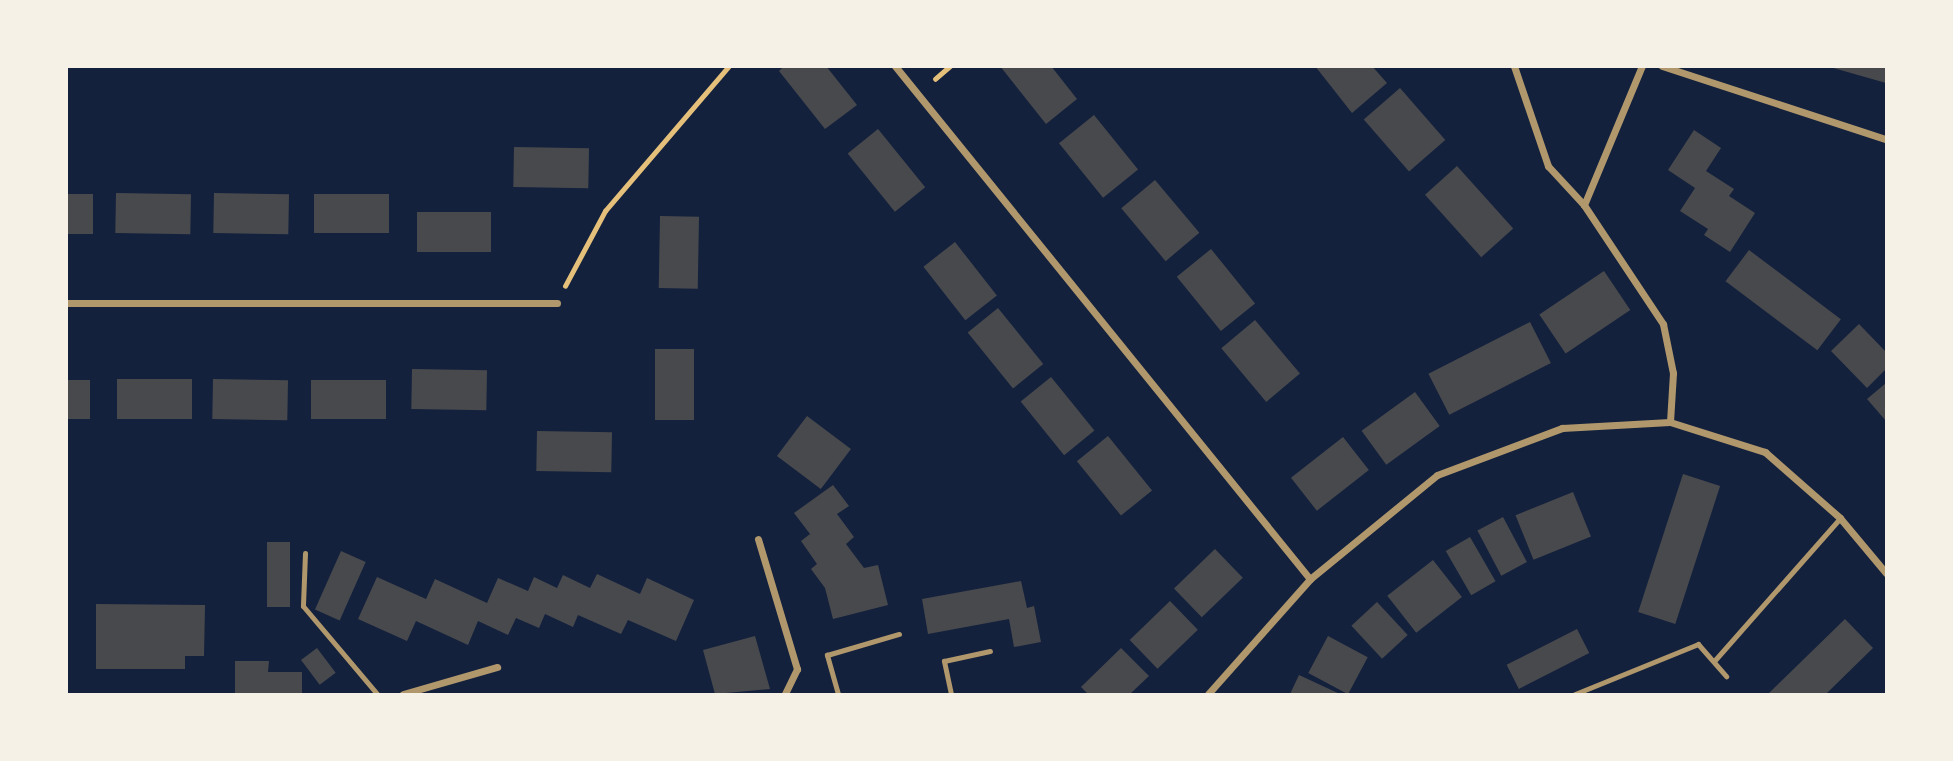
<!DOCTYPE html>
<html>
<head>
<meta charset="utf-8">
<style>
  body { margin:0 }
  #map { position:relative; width:1953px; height:761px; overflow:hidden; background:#14213d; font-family:Montserrat,sans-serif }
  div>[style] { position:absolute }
  .building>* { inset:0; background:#48494c; transform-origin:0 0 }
  .path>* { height:4.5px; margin:-2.25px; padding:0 2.25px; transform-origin:2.25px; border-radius:2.25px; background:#e5c07b }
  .service>* { height:5px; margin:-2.5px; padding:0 2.5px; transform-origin:2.5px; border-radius:2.5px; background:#b1986c }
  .minor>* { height:7px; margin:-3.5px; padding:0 3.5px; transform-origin:3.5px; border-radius:3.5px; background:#b1986c }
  span { translate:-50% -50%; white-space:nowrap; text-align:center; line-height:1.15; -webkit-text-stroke:5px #f6f1e7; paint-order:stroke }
  .frame { position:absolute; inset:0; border:68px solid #f6f1e7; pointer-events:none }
</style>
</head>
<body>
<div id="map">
  <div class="building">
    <div style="clip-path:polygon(784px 66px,826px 66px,857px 105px,825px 129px,779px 71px)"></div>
    <div style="clip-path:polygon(1000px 66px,1051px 66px,1077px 99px,1046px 124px)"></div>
    <div style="clip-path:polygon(1315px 66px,1372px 66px,1387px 83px,1352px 113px)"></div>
    <div style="clip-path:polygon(1830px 66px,1886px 66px,1886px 83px,1830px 67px)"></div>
    <div style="left:1400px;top:88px;width:69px;height:48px;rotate:49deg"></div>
    <div style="left:1094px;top:115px;width:70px;height:45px;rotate:51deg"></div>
    <div style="left:878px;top:129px;width:75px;height:39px;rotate:51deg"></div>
    <div style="clip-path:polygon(1694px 130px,1721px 148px,1706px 171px,1734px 189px,1729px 196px,1755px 213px,1730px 252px,1704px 235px,1708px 229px,1680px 211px,1695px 188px,1668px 170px)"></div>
    <div style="left:514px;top:147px;width:75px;height:40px;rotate:1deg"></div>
    <div style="left:1457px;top:166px;width:84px;height:43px;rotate:48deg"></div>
    <div style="left:1155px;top:180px;width:69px;height:44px;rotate:50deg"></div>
    <div style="left:116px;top:193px;width:75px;height:40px;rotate:1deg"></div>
    <div style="left:214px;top:193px;width:75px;height:40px;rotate:1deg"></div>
    <div style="left:66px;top:194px;width:27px;height:40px"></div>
    <div style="left:314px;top:194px;width:75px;height:39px"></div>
    <div style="left:417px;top:212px;width:74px;height:40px"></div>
    <div style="left:660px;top:216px;width:39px;height:72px;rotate:1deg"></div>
    <div style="left:955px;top:242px;width:68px;height:40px;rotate:52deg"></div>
    <div style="left:1211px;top:249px;width:70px;height:44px;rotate:51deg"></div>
    <div style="left:1749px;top:250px;width:115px;height:39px;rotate:37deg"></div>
    <div style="left:1604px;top:271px;width:47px;height:78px;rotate:56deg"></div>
    <div style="left:998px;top:308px;width:72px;height:39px;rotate:51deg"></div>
    <div style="left:1255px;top:320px;width:70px;height:44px;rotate:50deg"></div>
    <div style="left:1530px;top:322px;width:46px;height:114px;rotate:63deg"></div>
    <div style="clip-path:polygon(1859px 324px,1886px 352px,1886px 369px,1867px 388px,1831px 351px)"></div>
    <div style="left:655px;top:349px;width:39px;height:71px"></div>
    <div style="left:412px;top:369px;width:75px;height:40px;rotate:1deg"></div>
    <div style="left:1051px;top:377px;width:69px;height:39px;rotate:51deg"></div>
    <div style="left:117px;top:379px;width:75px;height:40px"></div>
    <div style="left:213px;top:379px;width:75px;height:40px;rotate:1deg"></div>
    <div style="left:66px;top:380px;width:24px;height:39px"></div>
    <div style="left:311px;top:380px;width:75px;height:39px"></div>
    <div style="clip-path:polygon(1886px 383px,1886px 421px,1867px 399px)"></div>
    <div style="left:1415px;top:392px;width:42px;height:66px;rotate:54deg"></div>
    <div style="left:807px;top:416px;width:55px;height:50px;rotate:37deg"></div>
    <div style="left:537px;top:431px;width:75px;height:40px;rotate:1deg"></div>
    <div style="left:1108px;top:436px;width:70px;height:40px;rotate:51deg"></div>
    <div style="left:1343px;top:437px;width:42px;height:66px;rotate:52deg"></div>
    <div style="left:1683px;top:474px;width:39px;height:145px;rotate:18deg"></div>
    <div style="clip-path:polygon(833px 485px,849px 506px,837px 514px,854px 537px,846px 544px,864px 568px,878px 565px,888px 605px,833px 619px,825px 588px,811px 569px,817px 564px,801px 541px,810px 534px,794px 513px)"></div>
    <div style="left:1573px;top:492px;width:48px;height:62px;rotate:68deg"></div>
    <div style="left:1503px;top:517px;width:51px;height:29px;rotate:62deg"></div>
    <div style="left:1470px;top:537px;width:51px;height:28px;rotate:60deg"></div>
    <div style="left:267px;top:542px;width:23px;height:65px"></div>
    <div style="left:1215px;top:549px;width:40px;height:57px;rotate:46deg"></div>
    <div style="left:341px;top:551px;width:27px;height:64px;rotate:24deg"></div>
    <div style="left:1433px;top:560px;width:47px;height:58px;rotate:52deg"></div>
    <div style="clip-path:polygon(597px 574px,640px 594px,647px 578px,694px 600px,676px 641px,628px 620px,621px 634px,578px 615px,573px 627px,545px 614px,539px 628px,516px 618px,508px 635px,478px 621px,468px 645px,416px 621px,407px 641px,358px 619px,377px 577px,426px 599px,435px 579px,487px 603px,498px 578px,528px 591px,534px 577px,557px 588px,563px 575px,590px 588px)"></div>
    <div style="clip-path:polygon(1021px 581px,1027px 608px,1034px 606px,1041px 642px,1014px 647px,1009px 619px,928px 634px,922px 599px)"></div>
    <div style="left:1170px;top:601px;width:40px;height:56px;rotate:46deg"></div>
    <div style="left:1377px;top:602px;width:45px;height:35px;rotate:47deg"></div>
    <div style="clip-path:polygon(96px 604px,205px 605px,204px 656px,185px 656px,185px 669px,96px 669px)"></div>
    <div style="clip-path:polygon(1845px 619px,1873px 648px,1826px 694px,1768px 694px)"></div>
    <div style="left:1577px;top:629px;width:27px;height:79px;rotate:63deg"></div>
    <div style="clip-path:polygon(755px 636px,770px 689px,715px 694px,703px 650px)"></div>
    <div style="left:1328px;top:636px;width:45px;height:42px;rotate:28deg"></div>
    <div style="left:317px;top:648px;width:31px;height:20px;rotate:53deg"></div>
    <div style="clip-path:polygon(1121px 648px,1149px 676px,1130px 694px,1088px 694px,1081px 687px)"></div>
    <div style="clip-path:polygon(235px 661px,269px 661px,268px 672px,302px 672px,302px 694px,235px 694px)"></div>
    <div style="clip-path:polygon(1299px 675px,1340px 694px,1290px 694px)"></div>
  </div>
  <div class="path">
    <div style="left:935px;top:79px;width:20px;rotate:-41deg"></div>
    <div style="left:565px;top:286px;width:85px;rotate:-61.9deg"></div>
    <div style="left:605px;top:211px;width:191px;rotate:-49.5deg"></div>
  </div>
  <div class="service">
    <div style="left:305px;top:553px;width:53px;rotate:92.2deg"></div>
    <div style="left:303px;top:606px;width:115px;rotate:49.9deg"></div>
    <div style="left:1715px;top:660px;width:189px;rotate:-48.6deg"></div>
    <div style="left:838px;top:694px;width:41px;rotate:-105.8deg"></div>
    <div style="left:827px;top:655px;width:75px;rotate:-16.3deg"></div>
    <div style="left:951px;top:694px;width:34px;rotate:-102deg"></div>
    <div style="left:944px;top:661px;width:47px;rotate:-12.3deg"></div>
    <div style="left:1575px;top:694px;width:133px;rotate:-22.1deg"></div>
    <div style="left:1698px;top:644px;width:43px;rotate:48.8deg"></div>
  </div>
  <div class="minor">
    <div style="left:895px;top:66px;width:660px;rotate:51.03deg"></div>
    <div style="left:1514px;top:66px;width:106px;rotate:71.2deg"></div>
    <div style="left:1548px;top:166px;width:53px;rotate:47.3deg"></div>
    <div style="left:1584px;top:205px;width:143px;rotate:56.4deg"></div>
    <div style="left:1663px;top:324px;width:50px;rotate:78.5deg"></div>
    <div style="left:1673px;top:373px;width:49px;rotate:93.5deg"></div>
    <div style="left:1662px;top:66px;width:236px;rotate:18.1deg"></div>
    <div style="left:1584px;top:205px;width:151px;rotate:-67.4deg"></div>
    <div style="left:66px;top:303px;width:491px"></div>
    <div style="left:758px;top:539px;width:136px;rotate:73.3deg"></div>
    <div style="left:797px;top:669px;width:28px;rotate:116deg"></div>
    <div style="left:403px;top:694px;width:98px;rotate:-16deg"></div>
    <div style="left:1208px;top:694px;width:154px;rotate:-48.4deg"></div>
    <div style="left:1310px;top:579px;width:164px;rotate:-39.3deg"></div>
    <div style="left:1437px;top:475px;width:134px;rotate:-20.6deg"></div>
    <div style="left:1562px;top:428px;width:108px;rotate:-3.2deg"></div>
    <div style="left:1670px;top:422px;width:100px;rotate:17.5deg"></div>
    <div style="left:1765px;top:452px;width:100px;rotate:41.3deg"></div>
    <div style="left:1840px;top:518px;width:72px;rotate:50.1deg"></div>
  </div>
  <div class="frame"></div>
</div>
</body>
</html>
